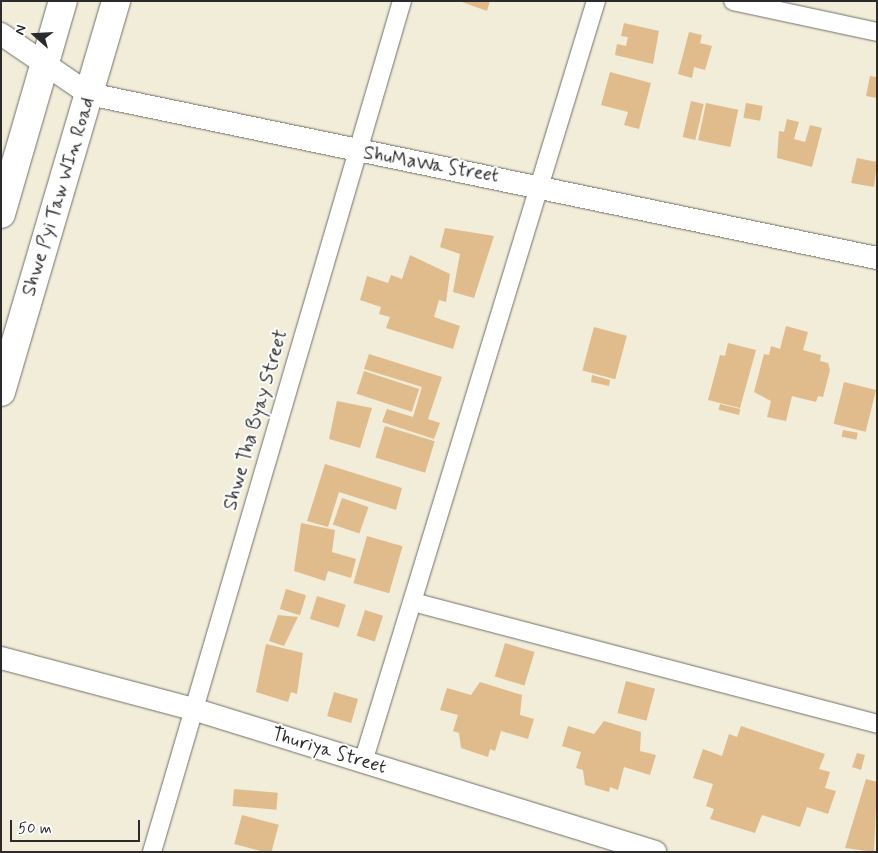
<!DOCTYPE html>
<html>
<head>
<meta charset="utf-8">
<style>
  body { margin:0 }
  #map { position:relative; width:878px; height:853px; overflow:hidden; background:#f1edd9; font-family:Mynerve,sans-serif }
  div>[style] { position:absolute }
  .building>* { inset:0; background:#e0bc8c; transform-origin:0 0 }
  .roads { filter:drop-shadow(0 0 1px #706f68) drop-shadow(0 0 1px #706f68) }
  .minor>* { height:18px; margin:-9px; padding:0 9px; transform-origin:9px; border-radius:9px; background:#fff }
  .tertiary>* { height:22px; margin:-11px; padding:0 11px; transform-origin:11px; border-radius:11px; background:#fff }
  .primary>* { height:28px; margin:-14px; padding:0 14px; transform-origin:14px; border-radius:14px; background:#fff }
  span { translate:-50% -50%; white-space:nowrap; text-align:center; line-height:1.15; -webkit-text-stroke:4px #fff; paint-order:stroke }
  .street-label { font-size:19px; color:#2b2b2b }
  .frame { position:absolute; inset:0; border:2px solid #2b2b2b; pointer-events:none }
  .north { position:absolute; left:10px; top:10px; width:50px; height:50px; -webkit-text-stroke:4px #fff; paint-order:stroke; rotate:289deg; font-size:14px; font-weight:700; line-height:20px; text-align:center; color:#2b2b2b }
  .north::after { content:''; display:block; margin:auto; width:18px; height:22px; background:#2b2b2b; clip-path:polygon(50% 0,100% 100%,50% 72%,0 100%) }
  .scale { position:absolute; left:10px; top:820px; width:130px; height:22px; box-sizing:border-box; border:2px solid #2b2b2b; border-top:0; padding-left:6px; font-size:15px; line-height:18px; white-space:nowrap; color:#2b2b2b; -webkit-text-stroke:4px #fff; paint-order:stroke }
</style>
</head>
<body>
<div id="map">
  <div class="building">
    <div style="clip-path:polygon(459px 1px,490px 1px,487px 11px)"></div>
    <div style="clip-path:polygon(624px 23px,659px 31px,653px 64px,615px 55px,617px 44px,626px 46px,628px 37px,621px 36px)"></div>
    <div style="clip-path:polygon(689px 32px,702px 35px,700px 43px,712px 46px,705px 70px,694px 67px,692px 78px,678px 74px)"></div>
    <div style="clip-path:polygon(610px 72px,651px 83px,639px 129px,624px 125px,628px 112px,601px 105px)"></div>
    <div style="clip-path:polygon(870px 76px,877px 77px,877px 98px,866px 96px)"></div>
    <div style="left:691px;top:101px;width:13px;height:37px;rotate:13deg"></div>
    <div style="left:706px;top:103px;width:33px;height:38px;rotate:12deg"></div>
    <div style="left:746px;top:103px;width:17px;height:15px;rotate:10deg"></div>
    <div style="clip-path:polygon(787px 119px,799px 122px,794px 139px,805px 142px,810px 125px,822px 128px,812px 167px,777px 158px,779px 131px,784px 132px)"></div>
    <div style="clip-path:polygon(857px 158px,877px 162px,874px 187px,851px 183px)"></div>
    <div style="clip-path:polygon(445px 228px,494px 236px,474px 298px,453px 292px,460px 254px,440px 247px)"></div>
    <div style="clip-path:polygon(410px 255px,450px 274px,446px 302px,439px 300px,434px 317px,460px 326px,453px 349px,386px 328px,390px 317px,379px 314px,381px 307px,360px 300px,367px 276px,388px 283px,391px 275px,402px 279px)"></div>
    <div style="clip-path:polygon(786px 326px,808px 332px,803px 350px,821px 355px,820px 361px,828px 363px,830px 370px,823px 397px,818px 396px,816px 402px,792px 396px,786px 421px,767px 417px,771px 401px,754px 392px,764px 354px,769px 355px,771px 346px,780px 349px)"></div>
    <div style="left:594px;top:327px;width:34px;height:45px;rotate:15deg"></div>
    <div style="clip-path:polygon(728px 343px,756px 350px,740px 408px,708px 400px,720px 355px,725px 356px)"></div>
    <div style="clip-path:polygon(369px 354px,442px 377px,428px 419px,440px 423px,434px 439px,382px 422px,387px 409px,413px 417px,422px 387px,364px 369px)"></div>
    <div style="left:364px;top:371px;width:58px;height:24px;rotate:18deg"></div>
    <div style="clip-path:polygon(592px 375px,610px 380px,609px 386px,591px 382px)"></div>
    <div style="left:844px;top:382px;width:33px;height:43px;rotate:14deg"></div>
    <div style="clip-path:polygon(337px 401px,372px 408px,360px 448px,329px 439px)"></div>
    <div style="left:720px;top:404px;width:21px;height:6px;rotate:14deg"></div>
    <div style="left:385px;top:426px;width:52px;height:33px;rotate:17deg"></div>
    <div style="left:843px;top:430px;width:15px;height:7px;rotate:11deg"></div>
    <div style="clip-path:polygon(325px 464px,402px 488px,396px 510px,339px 492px,328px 527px,307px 521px)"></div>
    <div style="left:342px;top:498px;width:28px;height:28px;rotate:19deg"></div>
    <div style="clip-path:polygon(301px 523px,335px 530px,332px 552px,356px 559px,351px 578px,328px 571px,325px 581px,294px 571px)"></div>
    <div style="left:367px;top:536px;width:37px;height:49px;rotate:16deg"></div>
    <div style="left:286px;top:589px;width:21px;height:21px;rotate:17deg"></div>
    <div style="left:317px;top:596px;width:30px;height:24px;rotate:17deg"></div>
    <div style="left:365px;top:610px;width:19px;height:27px;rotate:18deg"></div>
    <div style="clip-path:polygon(278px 615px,298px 617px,284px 646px,269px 641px)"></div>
    <div style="left:505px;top:643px;width:31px;height:35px;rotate:17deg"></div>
    <div style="clip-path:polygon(266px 644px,303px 653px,297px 694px,291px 692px,288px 702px,256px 692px)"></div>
    <div style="left:626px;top:681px;width:30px;height:33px;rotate:15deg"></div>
    <div style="clip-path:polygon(480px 682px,522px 695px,520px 715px,534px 719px,528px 739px,501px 731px,495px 751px,490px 749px,488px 757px,461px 748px,459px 733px,453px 731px,458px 715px,440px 710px,447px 688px,471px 695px)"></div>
    <div style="left:334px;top:692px;width:25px;height:25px;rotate:16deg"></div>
    <div style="clip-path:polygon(604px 721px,641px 732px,640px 751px,656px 755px,650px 775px,624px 767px,618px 790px,610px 787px,609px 792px,585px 785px,583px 770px,576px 768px,581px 752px,562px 746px,568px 726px,594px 734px)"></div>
    <div style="clip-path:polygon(741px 726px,825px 754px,819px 769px,830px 772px,825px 788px,836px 791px,828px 814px,807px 807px,800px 827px,762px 815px,755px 833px,710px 819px,714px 809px,706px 806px,713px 784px,693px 778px,703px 749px,722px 756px,729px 734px,737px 737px)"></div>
    <div style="clip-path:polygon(857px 753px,865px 755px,861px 770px,852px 767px)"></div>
    <div style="clip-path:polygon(866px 779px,877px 782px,874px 852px,845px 848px)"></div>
    <div style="left:234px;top:789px;width:44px;height:17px;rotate:5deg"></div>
    <div style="left:242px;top:815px;width:38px;height:30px;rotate:15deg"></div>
  </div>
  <div class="roads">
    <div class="minor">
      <div style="left:733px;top:1px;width:147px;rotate:12.1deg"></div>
      <div style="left:413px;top:602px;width:480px;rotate:14.7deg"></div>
      <div style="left:363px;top:762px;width:796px;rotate:-72.98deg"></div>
      <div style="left:152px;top:852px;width:887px;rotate:-73.63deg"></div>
    </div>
    <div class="tertiary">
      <div style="left:1px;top:34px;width:107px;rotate:34.3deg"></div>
      <div style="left:89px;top:94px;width:805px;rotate:11.76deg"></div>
      <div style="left:1px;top:658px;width:199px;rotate:14.9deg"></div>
      <div style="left:193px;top:709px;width:484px;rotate:17.2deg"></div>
    </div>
    <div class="primary">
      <div style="left:1px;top:214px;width:222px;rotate:-73.8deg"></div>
      <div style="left:1px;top:392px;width:408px;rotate:-73.6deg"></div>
    </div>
  </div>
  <div class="street-label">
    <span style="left:431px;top:165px;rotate:10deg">ShuMaWa Street</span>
    <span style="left:59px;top:197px;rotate:-73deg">Shwe Pyi Taw WIn Road</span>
    <span style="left:256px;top:420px;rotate:-74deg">Shwe Tha Byay Street</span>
    <span style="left:329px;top:751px;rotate:17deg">Thuriya Street</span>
  </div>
  <div class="frame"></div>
  <div class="north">N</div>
  <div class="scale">50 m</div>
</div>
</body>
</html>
